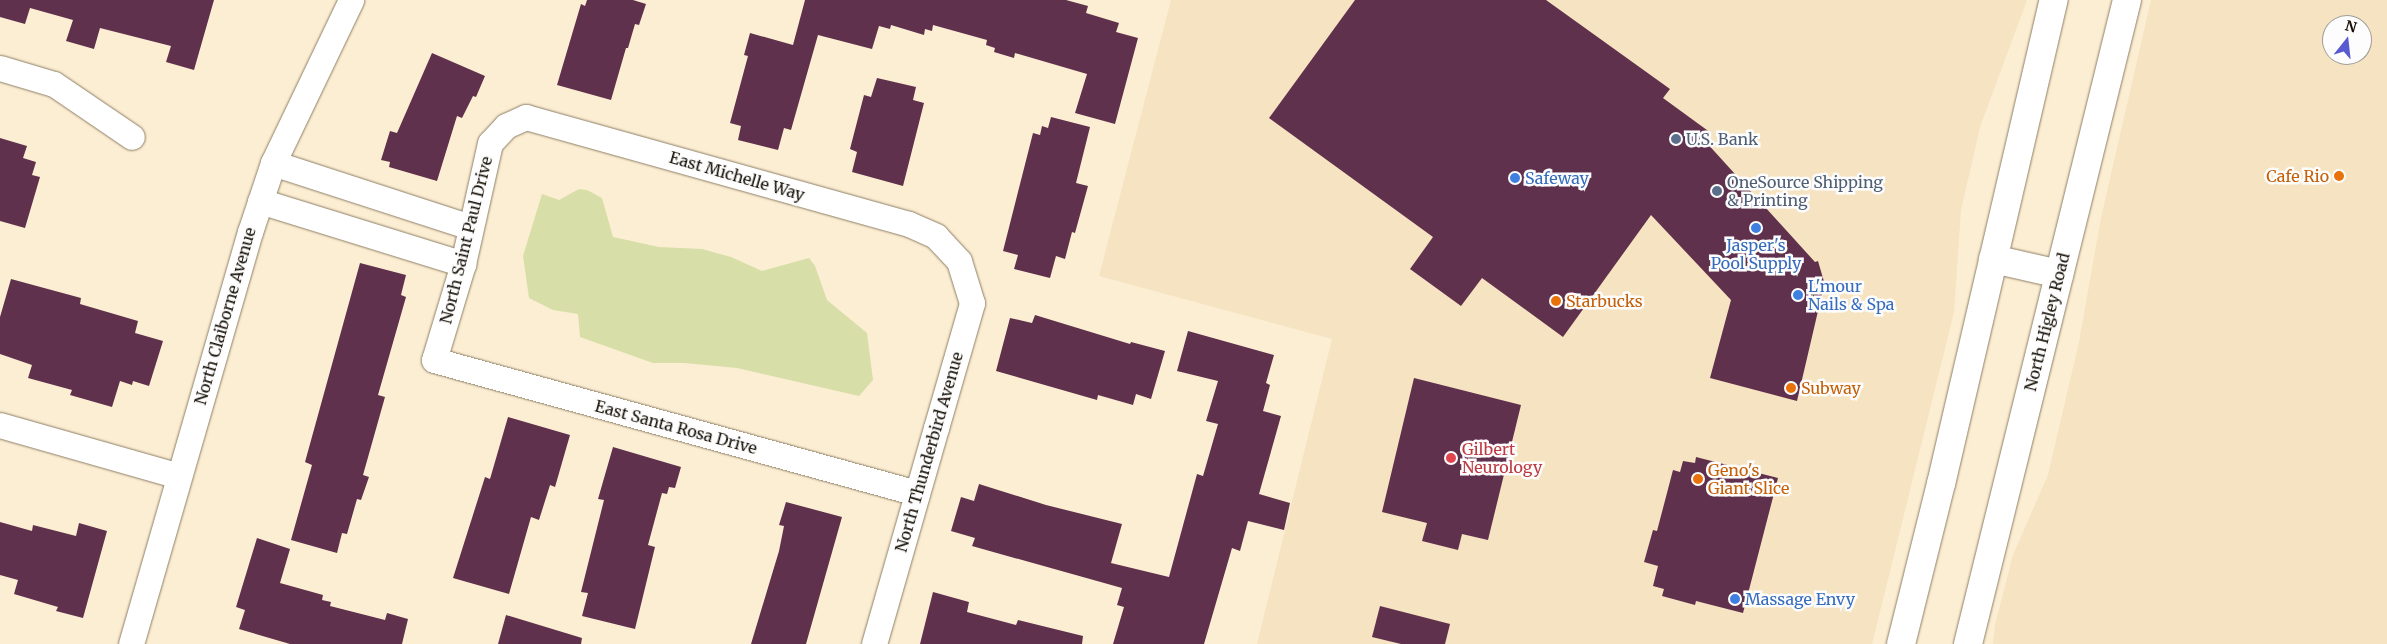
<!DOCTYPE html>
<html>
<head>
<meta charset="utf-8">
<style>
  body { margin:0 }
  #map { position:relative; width:2387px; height:644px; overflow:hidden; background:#fceed3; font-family:Merriweather,serif }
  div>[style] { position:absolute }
  .built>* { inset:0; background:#f5e3c1 }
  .green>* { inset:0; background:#d7dea7 }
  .building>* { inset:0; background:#60314d }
  .roads { filter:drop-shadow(0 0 1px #8c7f66) drop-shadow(0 0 1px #8c7f66) }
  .street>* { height:25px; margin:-12.5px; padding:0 12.5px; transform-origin:12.5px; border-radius:12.5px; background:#fff }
  .secondary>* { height:28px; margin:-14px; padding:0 14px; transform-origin:14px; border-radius:14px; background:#fff }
  .dots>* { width:14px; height:14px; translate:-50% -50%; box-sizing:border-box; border:2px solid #fdfdfd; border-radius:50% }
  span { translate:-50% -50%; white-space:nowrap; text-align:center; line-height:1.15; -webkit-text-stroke:5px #fdfdfd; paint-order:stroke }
  .service-label { font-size:16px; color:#4e5e75 }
  .left { translate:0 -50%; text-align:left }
  .street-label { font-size:16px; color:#140f06 }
  .food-label { font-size:16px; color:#c56008 }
  .right { translate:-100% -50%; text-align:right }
  .shop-label { font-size:16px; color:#366cbe }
  .health-label { font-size:16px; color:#be3a42 }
  .north { position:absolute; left:2322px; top:15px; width:50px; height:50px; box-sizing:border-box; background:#fdfdfd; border:1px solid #a09e9a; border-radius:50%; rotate:16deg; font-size:14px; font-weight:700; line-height:20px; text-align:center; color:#140f06 }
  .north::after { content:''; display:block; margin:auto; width:18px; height:22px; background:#585ad2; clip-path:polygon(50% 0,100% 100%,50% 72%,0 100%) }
</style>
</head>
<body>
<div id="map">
  <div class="built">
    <div style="clip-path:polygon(1171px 0,2027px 0,1980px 127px,1961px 210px,1954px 312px,1872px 644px,1257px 644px,1332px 339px,1099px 276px)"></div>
    <div style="clip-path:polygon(evenodd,2151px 0,2387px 0,2387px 644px,1993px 644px,1995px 625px,2013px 555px,2048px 475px,2079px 342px,2101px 218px,2151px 0,2332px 25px,2362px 25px,2362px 55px,2332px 55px,2332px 25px)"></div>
  </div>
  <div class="green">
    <div style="clip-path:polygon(579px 189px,587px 190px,602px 198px,613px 237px,659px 247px,702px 249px,731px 257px,762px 271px,809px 258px,815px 266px,827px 300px,867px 333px,873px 380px,859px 396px,737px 368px,684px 363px,653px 363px,580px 337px,578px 314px,553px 310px,529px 298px,523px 256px,542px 194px,559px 200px)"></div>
  </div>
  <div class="building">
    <div style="clip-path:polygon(0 0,214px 0,194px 70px,166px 62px,171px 46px,100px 28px,94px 49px,66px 41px,73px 20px,30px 8px,25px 24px,0 17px)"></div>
    <div style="clip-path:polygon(587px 0,633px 0,646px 4px,639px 25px,635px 24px,628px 48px,626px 48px,611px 100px,557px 85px,581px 4px,585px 6px)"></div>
    <div style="clip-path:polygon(805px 0,1066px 0,1088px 6px,1086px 13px,1119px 23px,1116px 32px,1138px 38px,1115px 124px,1075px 113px,1087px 74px,1015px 53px,1014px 58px,994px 52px,995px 48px,986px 45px,987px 40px,933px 25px,932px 31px,925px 29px,924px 35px,891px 25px,890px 29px,879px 26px,872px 49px,818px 35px,791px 130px,784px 128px,778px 150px,738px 140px,741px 126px,730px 123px,748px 56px,744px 55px,750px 33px,793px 45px)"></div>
    <div style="clip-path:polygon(1355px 0,1546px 0,1670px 89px,1663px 98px,1711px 133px,1705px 141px,1815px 262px,1818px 261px,1827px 292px,1822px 294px,1797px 401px,1710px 378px,1731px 300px,1651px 215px,1563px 337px,1482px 278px,1461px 306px,1410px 269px,1433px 237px,1269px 118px)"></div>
    <div style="clip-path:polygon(432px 53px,485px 76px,476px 97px,473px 96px,462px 118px,457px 116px,437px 181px,389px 167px,390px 162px,381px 160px,390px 131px,397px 133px)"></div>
    <div style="clip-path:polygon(877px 78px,916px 87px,913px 100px,924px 103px,903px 186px,852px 172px,857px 152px,850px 149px,864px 95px,871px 97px)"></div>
    <div style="clip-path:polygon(1051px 117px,1090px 127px,1076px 183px,1088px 186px,1075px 233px,1072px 232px,1065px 259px,1056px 256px,1050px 278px,1014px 269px,1018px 255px,1003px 251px,1033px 133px,1040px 135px,1042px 126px,1048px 128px)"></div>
    <div style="clip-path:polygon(0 138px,27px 146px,23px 158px,36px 162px,32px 175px,40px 177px,25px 228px,0 221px)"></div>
    <div style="clip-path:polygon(360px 263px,406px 275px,401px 295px,406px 297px,378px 395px,385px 397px,363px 475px,369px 477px,361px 500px,357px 499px,347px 534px,342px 533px,337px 553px,291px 540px,312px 465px,305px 462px)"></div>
    <div style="clip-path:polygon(11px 279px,81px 298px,80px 304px,138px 321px,135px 333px,163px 341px,149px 386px,133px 381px,132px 385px,120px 381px,112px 407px,70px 395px,72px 390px,28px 378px,32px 365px,0 354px,0 317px)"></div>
    <div style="clip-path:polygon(1035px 315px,1130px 344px,1131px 342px,1165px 351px,1151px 399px,1136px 394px,1133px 405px,1098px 395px,1097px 400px,996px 371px,1010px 318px,1032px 323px)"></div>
    <div style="clip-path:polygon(1188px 331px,1274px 355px,1266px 383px,1270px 385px,1263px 411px,1281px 416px,1259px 494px,1290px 503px,1284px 530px,1248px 521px,1240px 551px,1232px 548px,1204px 644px,1113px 644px,1124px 607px,1117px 605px,1122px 588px,972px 546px,975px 538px,951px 531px,961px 497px,974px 501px,979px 484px,1046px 505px,1122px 524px,1111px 563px,1169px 577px,1197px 474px,1203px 476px,1218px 424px,1206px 421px,1218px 381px,1177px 371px)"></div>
    <div style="clip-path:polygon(1414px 378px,1521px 405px,1488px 540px,1462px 534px,1458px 550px,1422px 541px,1427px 523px,1382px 512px)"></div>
    <div style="clip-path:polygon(508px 417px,570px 435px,555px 487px,550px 485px,539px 520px,531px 517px,509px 594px,453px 578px,485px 477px,490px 479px)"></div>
    <div style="clip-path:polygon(613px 447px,681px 467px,675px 488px,669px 487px,667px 494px,662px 493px,648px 545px,655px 547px,635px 629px,582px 616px,588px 593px,581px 592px,604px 500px,598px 499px)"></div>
    <div style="clip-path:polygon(1696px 457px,1778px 478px,1743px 613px,1696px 601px,1695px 605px,1662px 596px,1664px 589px,1653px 586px,1658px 566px,1644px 562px,1653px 530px,1657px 531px,1673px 470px,1680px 472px,1683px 461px,1695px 463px)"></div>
    <div style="clip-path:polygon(786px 502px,842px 517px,806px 644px,751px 644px,779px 551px,784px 526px,779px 525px)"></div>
    <div style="clip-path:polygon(0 522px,32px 531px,33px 525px,76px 536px,79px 523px,107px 531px,83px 618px,56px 611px,58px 607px,14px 594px,18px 580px,0 575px)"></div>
    <div style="clip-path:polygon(257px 538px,290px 549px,280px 583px,323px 595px,322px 600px,331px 602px,330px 606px,385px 620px,387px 613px,408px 619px,402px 644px,290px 644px,239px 629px,245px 610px,236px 607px)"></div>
    <div style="clip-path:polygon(933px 592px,969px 602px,967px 612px,1016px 625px,1018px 620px,1083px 636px,1082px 644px,920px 644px)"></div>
    <div style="clip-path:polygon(1380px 606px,1450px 624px,1445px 644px,1401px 644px,1372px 637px)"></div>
    <div style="clip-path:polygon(506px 615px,582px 638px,581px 644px,498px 644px)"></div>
  </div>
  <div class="roads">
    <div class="street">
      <div style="left:0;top:68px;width:56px;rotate:16.5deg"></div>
      <div style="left:54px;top:84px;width:94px;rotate:34.2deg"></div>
      <div style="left:273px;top:163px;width:207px;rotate:18deg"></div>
      <div style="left:260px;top:201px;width:213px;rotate:17.2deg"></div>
      <div style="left:0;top:425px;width:186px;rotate:15.9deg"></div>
      <div style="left:131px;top:644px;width:429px;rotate:-73.9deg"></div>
      <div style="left:250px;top:232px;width:73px;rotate:-71.6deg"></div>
      <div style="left:273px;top:163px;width:181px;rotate:-64.4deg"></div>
      <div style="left:874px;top:644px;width:225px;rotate:-74deg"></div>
      <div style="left:936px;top:428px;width:130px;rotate:-73.9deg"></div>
      <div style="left:972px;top:303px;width:44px;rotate:-107.2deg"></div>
      <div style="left:959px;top:261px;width:34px;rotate:-133deg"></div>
      <div style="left:936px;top:236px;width:30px;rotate:-156deg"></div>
      <div style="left:909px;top:224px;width:398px;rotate:-164.4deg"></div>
      <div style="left:526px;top:117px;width:22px;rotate:156deg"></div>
      <div style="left:506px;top:126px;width:23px;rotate:133deg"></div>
      <div style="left:490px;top:143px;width:124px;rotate:102.6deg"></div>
      <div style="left:463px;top:264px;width:100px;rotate:106.8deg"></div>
      <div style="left:434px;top:360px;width:501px;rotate:15.4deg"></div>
    </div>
    <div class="secondary">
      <div style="left:1993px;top:259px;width:68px;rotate:12.8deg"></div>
      <div style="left:1901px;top:644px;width:165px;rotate:-76deg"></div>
      <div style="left:1941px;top:484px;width:497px;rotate:-76.9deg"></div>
      <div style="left:1968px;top:644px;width:663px;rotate:-76.13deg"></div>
    </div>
  </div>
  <div class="dots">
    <div style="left:1676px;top:139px;background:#5c6f8a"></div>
    <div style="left:2339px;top:176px;background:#e8710a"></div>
    <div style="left:1515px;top:178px;background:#3f7fe0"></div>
    <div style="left:1717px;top:191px;background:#5c6f8a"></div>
    <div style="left:1756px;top:228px;background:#3f7fe0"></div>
    <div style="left:1798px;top:295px;background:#3f7fe0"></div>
    <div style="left:1556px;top:301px;background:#e8710a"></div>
    <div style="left:1791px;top:388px;background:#e8710a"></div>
    <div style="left:1451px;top:458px;background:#e0444e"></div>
    <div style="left:1698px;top:479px;background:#e8710a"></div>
    <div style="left:1735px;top:599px;background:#3f7fe0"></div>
  </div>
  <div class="service-label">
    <span class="left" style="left:1686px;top:139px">U.S. Bank</span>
    <span class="left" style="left:1727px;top:191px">OneSource Shipping<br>&amp; Printing</span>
  </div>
  <div class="street-label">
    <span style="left:737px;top:176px;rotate:16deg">East Michelle Way</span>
    <span style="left:466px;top:240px;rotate:-76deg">North Saint Paul Drive</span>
    <span style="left:225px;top:316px;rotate:-74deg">North Claiborne Avenue</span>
    <span style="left:2047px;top:322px;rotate:-76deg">North Higley Road</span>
    <span style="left:676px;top:427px;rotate:15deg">East Santa Rosa Drive</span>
    <span style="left:929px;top:452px;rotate:-74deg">North Thunderbird Avenue</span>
  </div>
  <div class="food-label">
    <span class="right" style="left:2329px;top:176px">Cafe Rio</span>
    <span class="left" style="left:1566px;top:301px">Starbucks</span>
    <span class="left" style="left:1801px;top:388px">Subway</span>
    <span class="left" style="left:1708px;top:479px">Geno's<br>Giant Slice</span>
  </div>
  <div class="shop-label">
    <span class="left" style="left:1525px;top:178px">Safeway</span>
    <span style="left:1756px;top:254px">Jasper's<br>Pool Supply</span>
    <span class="left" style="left:1808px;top:295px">L'mour<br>Nails &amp; Spa</span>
    <span class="left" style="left:1745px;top:599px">Massage Envy</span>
  </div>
  <div class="health-label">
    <span class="left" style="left:1462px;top:458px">Gilbert<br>Neurology</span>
  </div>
  <div class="north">N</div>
</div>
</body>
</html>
